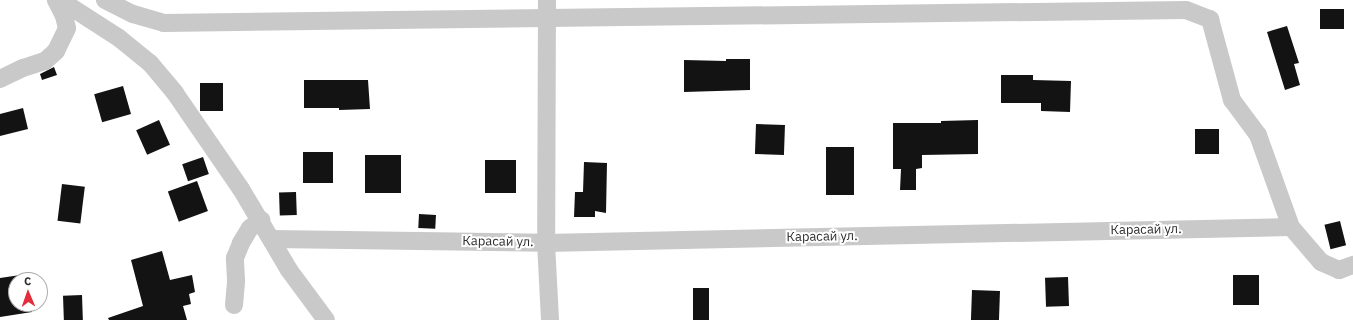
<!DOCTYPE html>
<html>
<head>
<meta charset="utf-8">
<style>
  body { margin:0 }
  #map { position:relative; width:1353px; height:320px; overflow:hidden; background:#fff; font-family:"IBM Plex Sans",sans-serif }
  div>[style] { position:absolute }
  .building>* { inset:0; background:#131313; transform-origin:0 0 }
  .minor>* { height:18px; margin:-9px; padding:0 9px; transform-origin:9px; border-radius:9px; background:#c9c9c9 }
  span { translate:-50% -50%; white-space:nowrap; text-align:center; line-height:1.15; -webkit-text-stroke:4px #fff; paint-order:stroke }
  .street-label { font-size:13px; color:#2c2c2c }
  .north { position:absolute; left:8px; top:272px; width:40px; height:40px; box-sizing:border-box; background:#fff; border:1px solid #ababab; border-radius:50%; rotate:358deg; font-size:11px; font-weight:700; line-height:16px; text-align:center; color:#2c2c2c }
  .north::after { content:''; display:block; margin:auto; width:14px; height:18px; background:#e42c3c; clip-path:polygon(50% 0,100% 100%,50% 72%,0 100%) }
</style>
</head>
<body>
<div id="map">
  <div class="building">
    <div style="left:1320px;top:9px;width:24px;height:20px"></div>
    <div style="clip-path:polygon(1287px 26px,1299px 63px,1294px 64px,1300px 85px,1285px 90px,1267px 32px)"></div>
    <div style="clip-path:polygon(726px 59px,750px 59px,750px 90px,684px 92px,684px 60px,726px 61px)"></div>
    <div style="clip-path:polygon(54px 67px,57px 75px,42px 80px,40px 74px)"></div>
    <div style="clip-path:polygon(1001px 75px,1033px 75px,1033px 80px,1071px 81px,1070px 112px,1041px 111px,1041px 103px,1001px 103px)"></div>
    <div style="clip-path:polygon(304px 80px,368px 80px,370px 109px,339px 110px,339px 108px,304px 108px)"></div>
    <div style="left:200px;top:83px;width:23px;height:28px"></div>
    <div style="left:123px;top:86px;width:29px;height:30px;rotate:74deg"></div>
    <div style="clip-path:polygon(23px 108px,28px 129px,0 136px,0 114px)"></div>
    <div style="left:159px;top:120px;width:27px;height:25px;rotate:66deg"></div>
    <div style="clip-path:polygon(978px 120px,978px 154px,922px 155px,922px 168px,916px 169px,916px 190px,900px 190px,901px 169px,893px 169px,893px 123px,941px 123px,941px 121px)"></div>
    <div style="left:756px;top:124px;width:29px;height:30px;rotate:2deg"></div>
    <div style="left:1195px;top:129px;width:24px;height:25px"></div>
    <div style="left:826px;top:147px;width:28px;height:48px"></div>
    <div style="left:303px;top:152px;width:30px;height:31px"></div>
    <div style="left:365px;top:155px;width:36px;height:38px"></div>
    <div style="left:203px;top:157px;width:18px;height:22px;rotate:71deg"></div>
    <div style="left:485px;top:160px;width:31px;height:33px"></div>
    <div style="clip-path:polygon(584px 162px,607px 163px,606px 213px,595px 211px,595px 217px,574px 217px,575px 192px,583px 192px)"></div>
    <div style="left:197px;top:181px;width:32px;height:31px;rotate:70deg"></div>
    <div style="left:62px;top:184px;width:23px;height:37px;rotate:7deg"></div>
    <div style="left:296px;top:192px;width:23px;height:17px;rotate:88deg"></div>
    <div style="left:419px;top:214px;width:17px;height:14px;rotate:3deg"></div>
    <div style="left:1340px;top:221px;width:25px;height:16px;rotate:76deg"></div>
    <div style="clip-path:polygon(162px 251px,170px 280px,192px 275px,195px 292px,189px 294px,191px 304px,183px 306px,187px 320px,109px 320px,108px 318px,143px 306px,131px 260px)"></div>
    <div style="clip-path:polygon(27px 274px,28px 280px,16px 280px,16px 304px,31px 304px,32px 312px,0 317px,0 278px)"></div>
    <div style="left:1259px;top:275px;width:30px;height:26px;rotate:90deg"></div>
    <div style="left:1068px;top:277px;width:29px;height:23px;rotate:88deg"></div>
    <div style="left:693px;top:288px;width:16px;height:32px"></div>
    <div style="left:972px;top:290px;width:28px;height:30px;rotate:2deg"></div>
    <div style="left:82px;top:295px;width:25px;height:19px;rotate:88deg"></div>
  </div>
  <div class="minor">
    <div style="left:60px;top:0;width:70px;rotate:32.8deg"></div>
    <div style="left:119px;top:38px;width:40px;rotate:39deg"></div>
    <div style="left:150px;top:63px;width:39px;rotate:50deg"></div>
    <div style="left:175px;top:93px;width:116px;rotate:55.5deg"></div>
    <div style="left:241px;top:189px;width:94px;rotate:59.3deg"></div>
    <div style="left:289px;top:270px;width:62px;rotate:53.5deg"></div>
    <div style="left:105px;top:0;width:31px;rotate:27deg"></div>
    <div style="left:133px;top:14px;width:32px;rotate:16deg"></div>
    <div style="left:164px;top:23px;width:1022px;rotate:-0.73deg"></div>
    <div style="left:1186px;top:10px;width:26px;rotate:21deg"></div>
    <div style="left:1210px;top:19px;width:84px;rotate:74.8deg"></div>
    <div style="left:1232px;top:100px;width:44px;rotate:53.4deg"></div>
    <div style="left:1258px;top:135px;width:98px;rotate:70.3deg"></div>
    <div style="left:547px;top:0;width:243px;rotate:90.2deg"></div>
    <div style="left:546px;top:243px;width:77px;rotate:87deg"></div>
    <div style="left:0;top:79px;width:25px;rotate:-26deg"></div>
    <div style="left:23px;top:68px;width:23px;rotate:-18deg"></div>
    <div style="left:45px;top:61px;width:15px;rotate:-42deg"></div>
    <div style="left:56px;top:51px;width:25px;rotate:-64deg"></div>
    <div style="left:67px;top:28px;width:12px;rotate:-104deg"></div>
    <div style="left:64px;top:16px;width:18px;rotate:-117deg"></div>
    <div style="left:272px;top:239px;width:274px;rotate:0.8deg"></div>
    <div style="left:546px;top:243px;width:745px;rotate:-1.23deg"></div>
    <div style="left:1291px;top:227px;width:46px;rotate:49.4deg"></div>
    <div style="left:1321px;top:262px;width:20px;rotate:24deg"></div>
    <div style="left:1339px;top:270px;width:15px;rotate:-20deg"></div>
    <div style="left:234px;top:305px;width:25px;rotate:-85deg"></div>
    <div style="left:236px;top:280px;width:22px;rotate:-93deg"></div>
    <div style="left:235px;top:258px;width:16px;rotate:-68deg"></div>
    <div style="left:241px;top:243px;width:17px;rotate:-59deg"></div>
    <div style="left:250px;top:228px;width:14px;rotate:-36deg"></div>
  </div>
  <div class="street-label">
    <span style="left:1146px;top:230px;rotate:-1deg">Карасай ул.</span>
    <span style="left:822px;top:237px;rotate:-1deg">Карасай ул.</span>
    <span style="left:498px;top:242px;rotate:1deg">Карасай ул.</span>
  </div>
  <div class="north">С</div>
</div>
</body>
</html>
